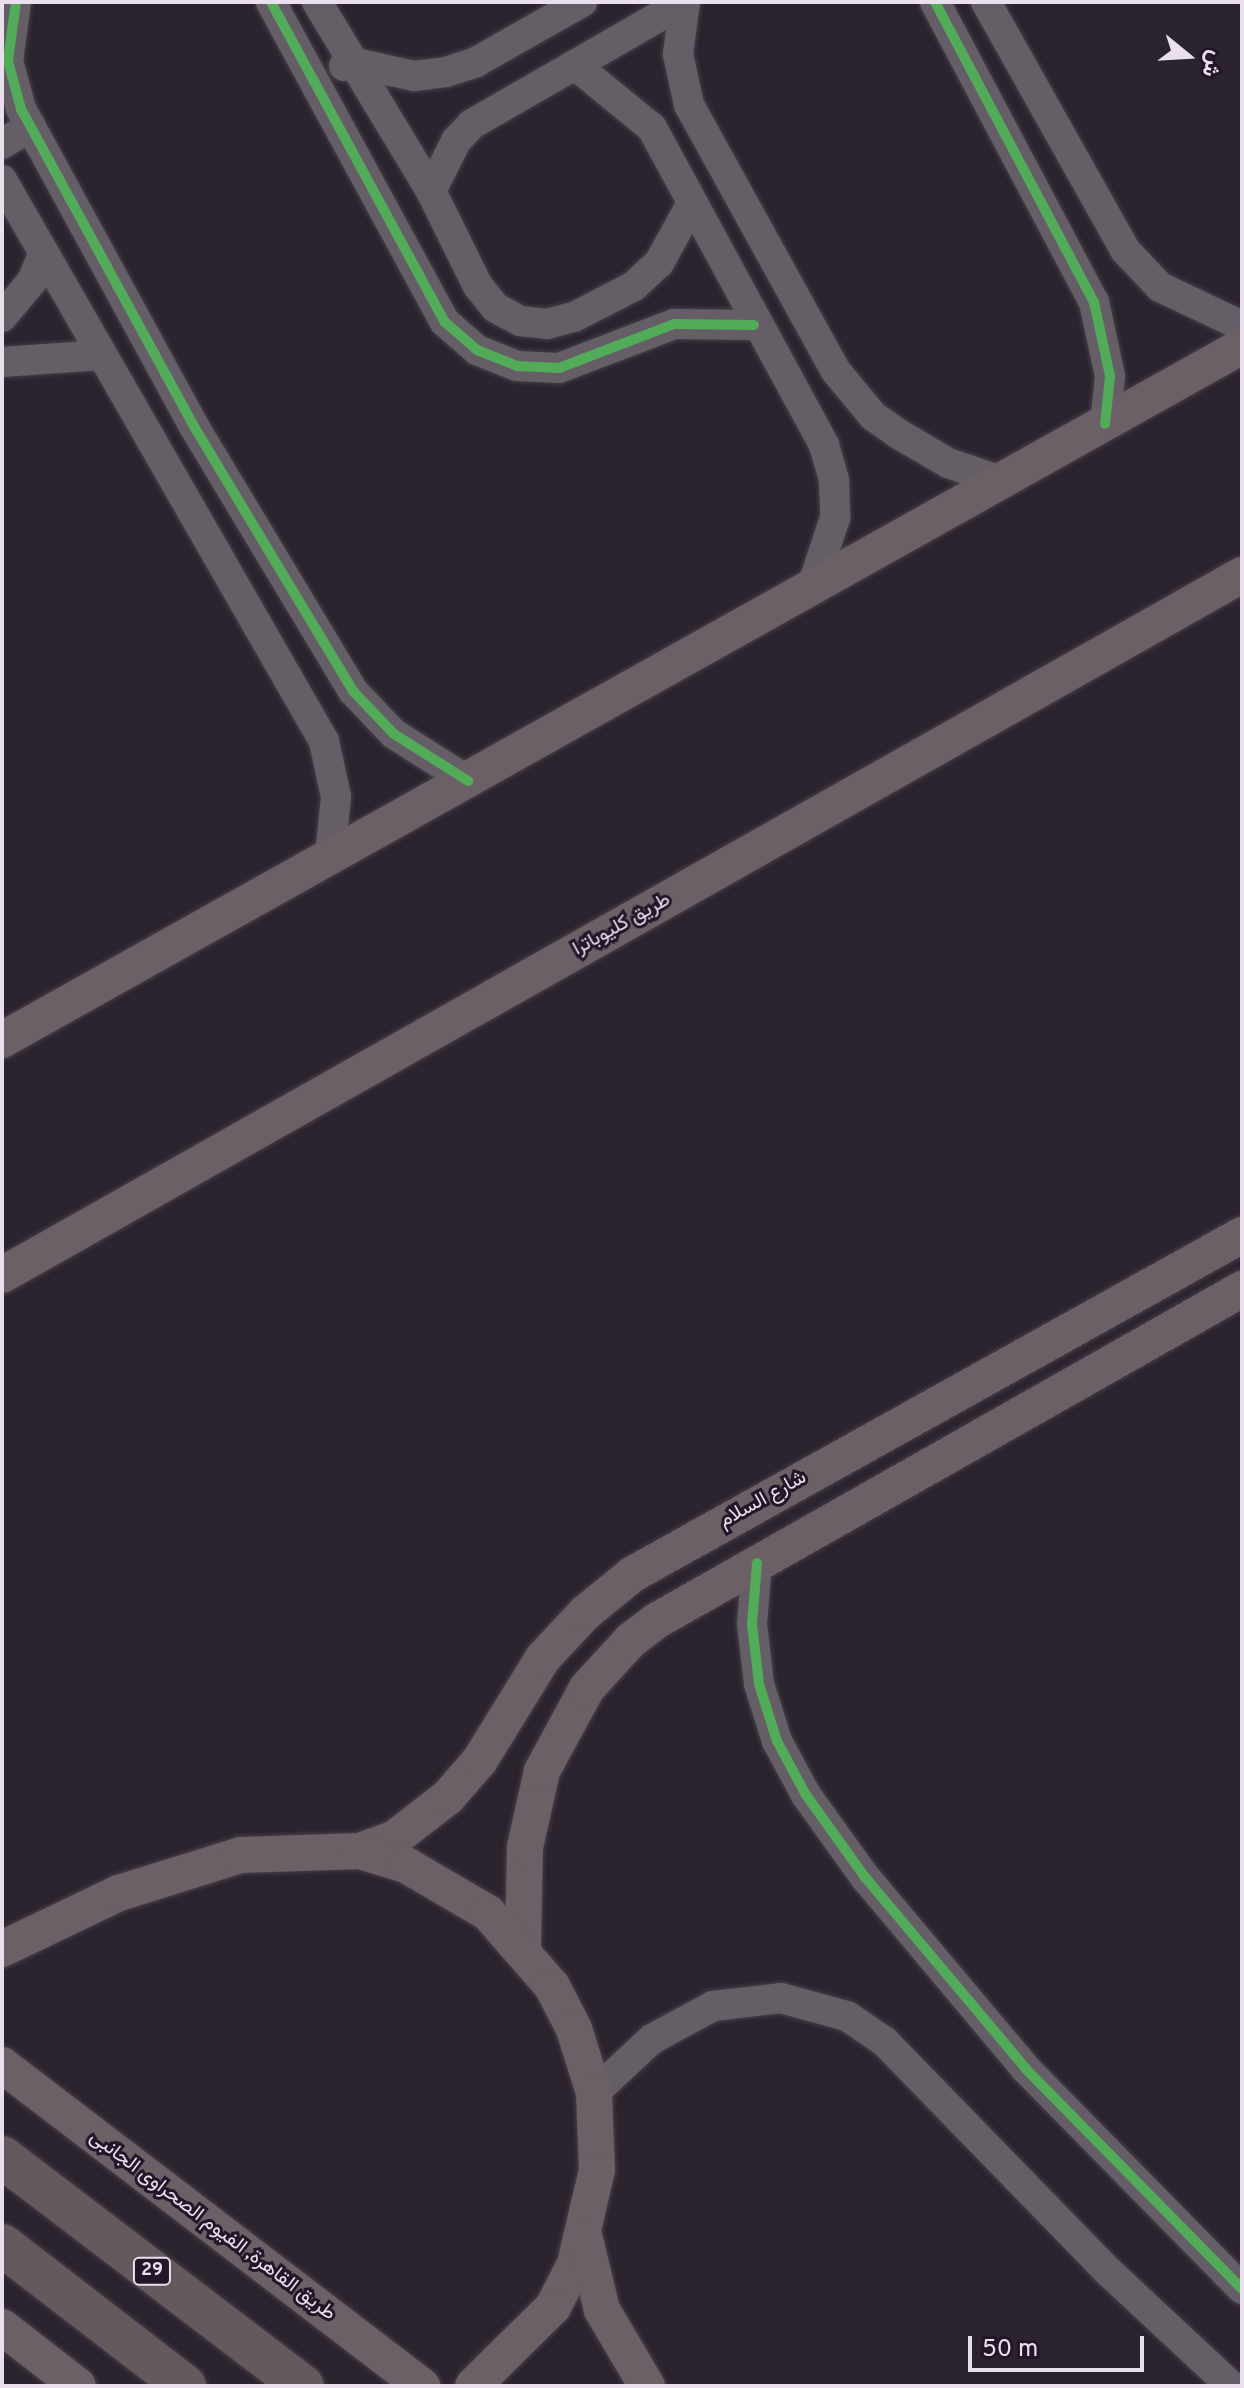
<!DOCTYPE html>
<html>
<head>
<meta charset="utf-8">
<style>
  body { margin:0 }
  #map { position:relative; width:1244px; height:2388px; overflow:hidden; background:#2b232e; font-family:Overpass,Vazirmatn,sans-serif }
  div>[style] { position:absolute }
  .roads { filter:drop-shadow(0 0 2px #473f49) drop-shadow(0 0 2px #473f49) }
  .minor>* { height:30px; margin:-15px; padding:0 15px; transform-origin:15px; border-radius:15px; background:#655e67 }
  .major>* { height:36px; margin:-18px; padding:0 18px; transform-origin:18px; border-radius:18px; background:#6a6065 }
  .highway>* { height:42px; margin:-21px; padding:0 21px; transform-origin:21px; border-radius:21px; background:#64595d }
  .cycleway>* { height:10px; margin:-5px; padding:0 5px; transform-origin:5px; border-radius:5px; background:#51ab58 }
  span { translate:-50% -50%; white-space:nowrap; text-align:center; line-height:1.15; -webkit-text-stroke:6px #241529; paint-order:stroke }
  .shield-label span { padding:2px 6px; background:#241529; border:2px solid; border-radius:6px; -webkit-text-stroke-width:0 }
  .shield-label { font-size:18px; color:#e9dfed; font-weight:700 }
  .street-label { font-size:20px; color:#e9dfed }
  .frame { position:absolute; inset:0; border:4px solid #e9dfed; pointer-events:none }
  .north { position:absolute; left:1148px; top:16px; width:80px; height:80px; -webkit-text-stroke:6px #241529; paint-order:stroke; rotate:108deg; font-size:22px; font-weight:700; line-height:32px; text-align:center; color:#e9dfed }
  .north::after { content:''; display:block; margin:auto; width:28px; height:36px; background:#e9dfed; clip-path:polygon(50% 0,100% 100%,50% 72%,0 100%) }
  .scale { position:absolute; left:968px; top:2336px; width:176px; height:36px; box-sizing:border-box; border:4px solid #e9dfed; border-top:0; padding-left:10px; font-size:24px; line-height:28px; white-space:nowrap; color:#e9dfed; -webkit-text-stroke:6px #241529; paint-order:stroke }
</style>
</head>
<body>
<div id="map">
  <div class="roads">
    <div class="minor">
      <div style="left:16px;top:2px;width:60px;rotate:97.7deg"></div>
      <div style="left:8px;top:61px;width:50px;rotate:74.8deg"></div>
      <div style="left:21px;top:109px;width:363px;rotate:61.4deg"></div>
      <div style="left:195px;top:428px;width:307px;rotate:59deg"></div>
      <div style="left:353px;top:691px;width:59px;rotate:46.4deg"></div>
      <div style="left:394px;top:734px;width:88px;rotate:32.4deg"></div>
      <div style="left:271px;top:2px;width:364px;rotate:61.5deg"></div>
      <div style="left:445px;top:322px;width:43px;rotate:41.2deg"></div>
      <div style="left:477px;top:350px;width:43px;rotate:21.8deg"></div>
      <div style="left:517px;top:366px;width:42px;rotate:2.7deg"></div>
      <div style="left:559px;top:368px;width:123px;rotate:-20.9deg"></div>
      <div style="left:674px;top:324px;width:80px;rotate:0.7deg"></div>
      <div style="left:317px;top:2px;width:221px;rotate:58.9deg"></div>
      <div style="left:431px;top:191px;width:106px;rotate:63.7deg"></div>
      <div style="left:478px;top:286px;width:28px;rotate:51deg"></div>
      <div style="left:496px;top:308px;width:27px;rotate:28deg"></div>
      <div style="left:520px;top:321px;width:27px;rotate:6deg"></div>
      <div style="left:547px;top:324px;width:28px;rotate:-15deg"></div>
      <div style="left:574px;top:317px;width:68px;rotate:-27.3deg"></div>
      <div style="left:634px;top:286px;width:34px;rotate:-43deg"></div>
      <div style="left:659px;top:263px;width:68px;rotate:-61.2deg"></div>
      <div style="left:685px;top:2px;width:52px;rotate:97.7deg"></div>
      <div style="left:678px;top:54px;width:52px;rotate:77.8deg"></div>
      <div style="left:689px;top:105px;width:303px;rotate:61.1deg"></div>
      <div style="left:835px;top:370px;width:60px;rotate:50.4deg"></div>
      <div style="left:873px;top:416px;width:29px;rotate:35deg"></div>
      <div style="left:897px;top:433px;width:59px;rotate:30.5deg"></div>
      <div style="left:948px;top:463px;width:56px;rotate:18.8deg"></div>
      <div style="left:935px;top:2px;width:340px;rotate:62.1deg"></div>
      <div style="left:1094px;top:302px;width:76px;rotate:77.8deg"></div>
      <div style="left:1110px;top:376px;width:48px;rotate:95.9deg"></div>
      <div style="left:986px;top:2px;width:284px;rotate:60.7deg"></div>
      <div style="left:1125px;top:250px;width:51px;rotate:46.6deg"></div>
      <div style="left:1160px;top:287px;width:91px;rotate:25.4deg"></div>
      <div style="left:575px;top:65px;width:99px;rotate:39.3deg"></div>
      <div style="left:652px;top:128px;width:361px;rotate:61.5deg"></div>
      <div style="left:824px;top:445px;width:36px;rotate:74deg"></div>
      <div style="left:834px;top:480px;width:38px;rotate:88deg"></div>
      <div style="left:835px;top:518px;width:73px;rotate:108.4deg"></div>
      <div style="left:344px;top:66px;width:8px;rotate:-30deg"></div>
      <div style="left:351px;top:62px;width:65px;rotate:12.5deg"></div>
      <div style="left:414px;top:76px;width:32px;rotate:-7deg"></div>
      <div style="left:446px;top:72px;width:32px;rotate:-18deg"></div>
      <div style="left:476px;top:62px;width:122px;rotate:-29.5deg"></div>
      <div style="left:2px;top:144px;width:34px;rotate:-32deg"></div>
      <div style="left:2px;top:180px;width:647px;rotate:60.15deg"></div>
      <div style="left:324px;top:741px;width:57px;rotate:77.9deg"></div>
      <div style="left:336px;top:797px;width:58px;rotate:95.9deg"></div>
      <div style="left:431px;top:191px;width:56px;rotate:-63.4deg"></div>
      <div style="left:456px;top:141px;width:23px;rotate:-47deg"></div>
      <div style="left:472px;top:124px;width:245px;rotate:-29.9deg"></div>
      <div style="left:2px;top:317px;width:47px;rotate:-50.2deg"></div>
      <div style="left:32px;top:281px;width:28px;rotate:-67deg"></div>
      <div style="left:2px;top:362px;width:99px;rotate:-4deg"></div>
      <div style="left:757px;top:1563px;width:61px;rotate:94.7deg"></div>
      <div style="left:752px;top:1624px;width:60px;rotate:83.3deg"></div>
      <div style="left:759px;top:1684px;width:60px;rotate:72.5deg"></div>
      <div style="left:777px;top:1741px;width:61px;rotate:61.8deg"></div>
      <div style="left:806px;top:1795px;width:101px;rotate:54.3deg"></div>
      <div style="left:865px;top:1877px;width:249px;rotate:50deg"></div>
      <div style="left:1025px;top:2068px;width:310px;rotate:45.5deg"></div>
      <div style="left:594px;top:2093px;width:79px;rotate:-43deg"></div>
      <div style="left:652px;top:2039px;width:69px;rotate:-28.4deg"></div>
      <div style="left:713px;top:2006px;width:68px;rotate:-6.7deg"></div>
      <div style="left:781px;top:1998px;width:68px;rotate:15.3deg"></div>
      <div style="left:847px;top:2016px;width:46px;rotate:34.4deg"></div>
      <div style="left:885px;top:2042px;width:324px;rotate:45.8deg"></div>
      <div style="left:1111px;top:2274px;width:164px;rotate:43deg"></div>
    </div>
    <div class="major">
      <div style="left:2px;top:1040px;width:1421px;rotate:-29.23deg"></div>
      <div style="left:2px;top:1275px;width:1424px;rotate:-29.45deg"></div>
      <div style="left:360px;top:1851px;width:37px;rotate:-20deg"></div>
      <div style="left:395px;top:1838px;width:67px;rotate:-37.7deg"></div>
      <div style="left:448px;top:1797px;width:49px;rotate:-49.1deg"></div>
      <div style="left:480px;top:1760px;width:120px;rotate:-58.3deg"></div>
      <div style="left:543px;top:1658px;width:62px;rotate:-47deg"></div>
      <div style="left:585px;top:1613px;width:62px;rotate:-39.1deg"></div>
      <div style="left:633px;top:1574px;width:697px;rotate:-29.1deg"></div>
      <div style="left:523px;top:1947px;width:100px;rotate:-88.9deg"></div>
      <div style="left:525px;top:1847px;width:78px;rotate:-77.4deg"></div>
      <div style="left:542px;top:1771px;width:94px;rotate:-61.5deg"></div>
      <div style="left:587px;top:1688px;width:65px;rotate:-47.5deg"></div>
      <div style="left:631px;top:1640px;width:31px;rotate:-37deg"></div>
      <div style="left:656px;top:1621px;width:674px;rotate:-29.53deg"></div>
      <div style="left:2px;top:1949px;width:130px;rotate:-25.6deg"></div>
      <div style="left:119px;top:1893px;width:128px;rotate:-17.3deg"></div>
      <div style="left:241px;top:1855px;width:119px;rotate:-1.9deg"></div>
      <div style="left:360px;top:1851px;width:48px;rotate:16.9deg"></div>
      <div style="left:406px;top:1865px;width:95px;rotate:30.3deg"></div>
      <div style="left:488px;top:1913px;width:97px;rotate:48.8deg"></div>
      <div style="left:552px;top:1986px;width:48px;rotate:62.9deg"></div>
      <div style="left:574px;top:2029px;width:67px;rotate:72.6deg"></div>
      <div style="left:594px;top:2093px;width:77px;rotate:87.8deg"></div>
      <div style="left:597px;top:2170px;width:97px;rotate:103.2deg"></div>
      <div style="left:575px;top:2264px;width:48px;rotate:117.1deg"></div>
      <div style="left:553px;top:2307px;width:112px;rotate:135.4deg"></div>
      <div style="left:2px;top:2065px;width:529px;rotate:37.39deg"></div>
      <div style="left:584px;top:2235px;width:77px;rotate:76.5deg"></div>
      <div style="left:602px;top:2310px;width:88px;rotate:59.4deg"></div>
      <div style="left:2px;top:2327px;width:96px;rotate:37.8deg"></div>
    </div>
    <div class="highway">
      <div style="left:2px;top:2157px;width:378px;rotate:37.3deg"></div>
      <div style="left:2px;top:2245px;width:231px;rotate:37.6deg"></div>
    </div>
  </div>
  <div class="cycleway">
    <div style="left:16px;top:2px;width:60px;rotate:97.7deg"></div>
    <div style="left:8px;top:61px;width:50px;rotate:74.8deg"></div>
    <div style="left:21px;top:109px;width:363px;rotate:61.4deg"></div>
    <div style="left:195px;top:428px;width:307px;rotate:59deg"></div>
    <div style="left:353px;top:691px;width:59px;rotate:46.4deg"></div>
    <div style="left:394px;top:734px;width:88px;rotate:32.4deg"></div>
    <div style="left:271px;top:2px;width:364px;rotate:61.5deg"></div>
    <div style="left:445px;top:322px;width:43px;rotate:41.2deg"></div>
    <div style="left:477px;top:350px;width:43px;rotate:21.8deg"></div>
    <div style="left:517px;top:366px;width:42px;rotate:2.7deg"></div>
    <div style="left:559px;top:368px;width:123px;rotate:-20.9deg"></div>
    <div style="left:674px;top:324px;width:80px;rotate:0.7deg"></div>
    <div style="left:935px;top:2px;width:340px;rotate:62.1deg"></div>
    <div style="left:1094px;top:302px;width:76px;rotate:77.8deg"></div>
    <div style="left:1110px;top:376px;width:48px;rotate:95.9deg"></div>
    <div style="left:757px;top:1563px;width:61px;rotate:94.7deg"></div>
    <div style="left:752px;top:1624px;width:60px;rotate:83.3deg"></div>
    <div style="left:759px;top:1684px;width:60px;rotate:72.5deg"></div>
    <div style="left:777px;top:1741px;width:61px;rotate:61.8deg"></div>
    <div style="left:806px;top:1795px;width:101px;rotate:54.3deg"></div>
    <div style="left:865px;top:1877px;width:249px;rotate:50deg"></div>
    <div style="left:1025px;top:2068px;width:310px;rotate:45.5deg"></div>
  </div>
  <div class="shield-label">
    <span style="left:152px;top:2271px">29</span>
  </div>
  <div class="street-label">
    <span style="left:622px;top:925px;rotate:-29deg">طريق كليوباترا</span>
    <span style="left:763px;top:1500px;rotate:-29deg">شارع السلام</span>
    <span style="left:212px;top:2226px;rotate:37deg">طريق القاهرة, الفيوم الصحراوى الجانبى</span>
  </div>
  <div class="frame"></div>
  <div class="north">ش</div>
  <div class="scale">50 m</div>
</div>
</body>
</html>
